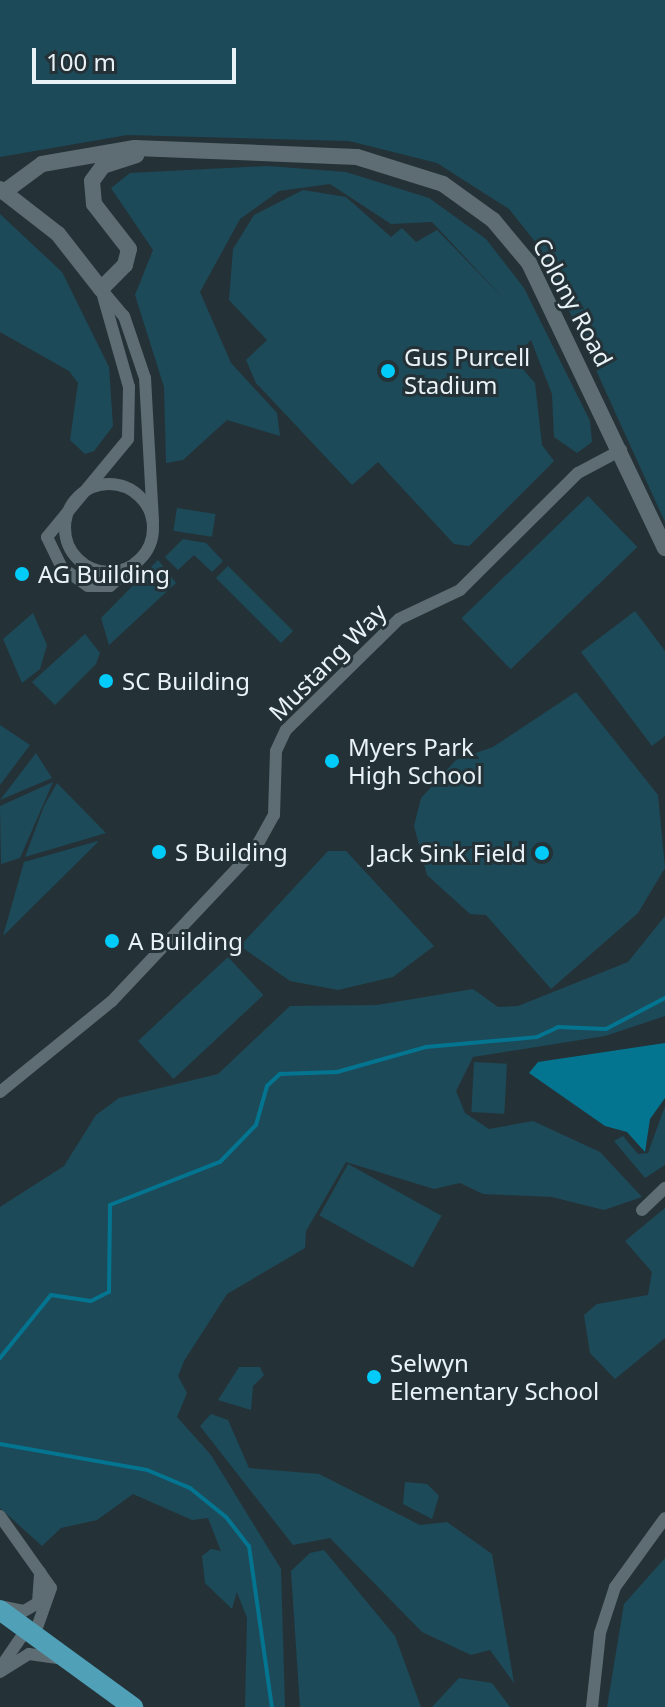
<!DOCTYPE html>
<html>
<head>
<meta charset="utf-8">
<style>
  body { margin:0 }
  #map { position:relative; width:665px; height:1707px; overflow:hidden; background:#243237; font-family:"Noto Sans",sans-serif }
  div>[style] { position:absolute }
  .green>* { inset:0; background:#1d4a59; transform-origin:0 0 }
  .water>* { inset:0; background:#047590 }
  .stream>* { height:4px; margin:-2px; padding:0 2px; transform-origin:2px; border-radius:2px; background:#047590 }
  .minor>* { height:12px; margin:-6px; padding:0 6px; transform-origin:6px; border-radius:6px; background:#5d6d73 }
  .minor>.ring { margin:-6px; padding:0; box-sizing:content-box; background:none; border:12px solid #5d6d73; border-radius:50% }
  .tertiary>* { height:16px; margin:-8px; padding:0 8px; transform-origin:8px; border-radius:8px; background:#5d6d73 }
  .primary>* { height:20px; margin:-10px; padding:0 10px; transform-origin:10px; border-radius:10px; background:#50a0b8 }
  .dots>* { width:22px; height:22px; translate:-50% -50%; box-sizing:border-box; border:4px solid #243237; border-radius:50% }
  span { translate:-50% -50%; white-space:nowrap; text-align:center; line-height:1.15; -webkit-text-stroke:6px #243237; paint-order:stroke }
  .street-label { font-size:24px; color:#e9f2f6 }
  .poi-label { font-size:24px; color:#e9f2f6 }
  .left { translate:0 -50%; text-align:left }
  .right { translate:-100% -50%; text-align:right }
  .scale { position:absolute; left:32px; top:48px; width:204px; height:36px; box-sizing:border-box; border:4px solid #e9f2f6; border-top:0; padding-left:10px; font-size:24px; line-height:28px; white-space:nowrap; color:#e9f2f6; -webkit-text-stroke:6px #243237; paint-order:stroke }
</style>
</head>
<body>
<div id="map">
  <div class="green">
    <div style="clip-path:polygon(0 0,665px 0,665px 522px,541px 249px,509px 209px,437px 163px,349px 141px,127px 135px,0 157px)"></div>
    <div style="clip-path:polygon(268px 166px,346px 172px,429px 198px,486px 239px,524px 288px,590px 421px,592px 442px,577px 453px,554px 437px,552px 394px,531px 340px,513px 358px,535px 383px,542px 445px,554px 461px,469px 546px,454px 544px,378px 462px,352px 485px,256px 383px,246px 360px,267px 340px,229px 300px,233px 249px,254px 215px,303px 190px,346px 197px,391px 237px,402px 228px,416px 242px,437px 230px,507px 302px,432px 222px,391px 224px,330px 184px,279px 191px,240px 219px,200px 292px,231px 363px,277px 413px,280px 436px,227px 420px,183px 460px,166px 463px,164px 387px,135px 295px,153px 250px,111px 188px,130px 173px)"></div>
    <div style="clip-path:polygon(0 214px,62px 272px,109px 367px,113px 426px,94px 451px,85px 454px,70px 440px,78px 383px,69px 371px,0 332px)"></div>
    <div style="left:588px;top:496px;width:71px;height:176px;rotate:46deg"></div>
    <div style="left:177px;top:508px;width:39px;height:23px;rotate:9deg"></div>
    <div style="clip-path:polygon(183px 539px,206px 543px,223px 561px,212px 572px,194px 555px,178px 570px,165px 557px)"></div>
    <div style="clip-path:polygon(158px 560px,176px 583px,109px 645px,101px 618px)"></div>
    <div style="left:228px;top:566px;width:92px;height:17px;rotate:45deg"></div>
    <div style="clip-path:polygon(635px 611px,665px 651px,665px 736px,652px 746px,581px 652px)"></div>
    <div style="clip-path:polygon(33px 613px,47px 645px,40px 669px,22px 683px,3px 639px)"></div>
    <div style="clip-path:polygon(85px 634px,100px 653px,96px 664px,55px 705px,32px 682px)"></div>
    <div style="clip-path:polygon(576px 692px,658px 795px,665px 868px,638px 913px,551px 989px,486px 915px,470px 914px,427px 875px,414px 826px,421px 798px,456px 760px,493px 747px)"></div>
    <div style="clip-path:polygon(0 725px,30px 745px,0 785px)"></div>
    <div style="clip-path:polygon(36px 753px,52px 778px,0 800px)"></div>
    <div style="clip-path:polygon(53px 782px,20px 858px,1px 864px,0 806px)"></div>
    <div style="clip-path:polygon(57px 783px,106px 833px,25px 857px,44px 806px)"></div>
    <div style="clip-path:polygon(98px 841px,98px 842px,3px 936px,24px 862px)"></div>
    <div style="clip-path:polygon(328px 851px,346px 851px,434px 946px,393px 977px,338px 990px,290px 981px,240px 946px)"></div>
    <div style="clip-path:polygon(665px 916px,665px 1016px,605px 1036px,473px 1057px,456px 1091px,465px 1113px,489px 1129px,533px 1121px,600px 1152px,642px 1197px,604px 1210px,552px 1197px,483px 1194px,460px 1183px,434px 1189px,346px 1162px,306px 1231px,305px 1248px,227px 1294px,184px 1361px,178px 1376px,187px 1393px,177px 1417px,211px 1455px,281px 1569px,285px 1707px,245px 1707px,247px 1618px,208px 1518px,192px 1520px,133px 1494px,97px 1520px,61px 1528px,42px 1546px,0 1508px,0 1207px,64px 1166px,96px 1115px,119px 1098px,218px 1074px,290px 1006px,377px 1005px,473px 989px,498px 1007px,518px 1006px,628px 962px)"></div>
    <div style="left:228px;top:957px;width:52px;height:123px;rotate:47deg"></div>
    <div style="left:474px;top:1062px;width:33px;height:50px;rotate:3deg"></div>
    <div style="clip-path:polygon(665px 1106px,665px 1165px,645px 1178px,614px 1141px,623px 1136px,638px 1154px,648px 1153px)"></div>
    <div style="left:348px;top:1164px;width:107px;height:59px;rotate:29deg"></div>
    <div style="clip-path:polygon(665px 1208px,665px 1338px,615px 1379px,590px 1353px,584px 1315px,597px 1304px,648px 1295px,652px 1272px,625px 1241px)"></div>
    <div style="clip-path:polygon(239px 1367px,260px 1367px,264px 1375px,253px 1386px,251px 1410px,218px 1400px)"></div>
    <div style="clip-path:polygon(211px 1414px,228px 1420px,249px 1468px,319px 1474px,420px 1525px,447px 1522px,492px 1554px,514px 1683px,490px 1650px,471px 1655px,422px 1632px,330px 1538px,293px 1545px,200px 1426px)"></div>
    <div style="clip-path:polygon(405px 1482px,427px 1484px,439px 1496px,432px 1519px,403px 1504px)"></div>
    <div style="clip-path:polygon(211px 1549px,221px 1551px,238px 1588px,232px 1609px,205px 1583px,202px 1556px)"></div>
    <div style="clip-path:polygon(324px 1550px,395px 1636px,421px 1707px,300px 1707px,291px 1571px,310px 1553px)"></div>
    <div style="clip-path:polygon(665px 1558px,665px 1707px,607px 1707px,624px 1604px)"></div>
    <div style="clip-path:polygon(459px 1678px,492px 1683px,510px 1707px,432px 1707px)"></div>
  </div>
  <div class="water">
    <div style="clip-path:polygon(665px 1043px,665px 1098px,650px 1119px,645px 1152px,627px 1132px,605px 1126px,529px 1073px,538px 1062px)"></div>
  </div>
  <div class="stream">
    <div style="left:0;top:1358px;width:81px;rotate:-51deg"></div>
    <div style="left:51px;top:1295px;width:40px;rotate:8.5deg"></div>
    <div style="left:91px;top:1301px;width:20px;rotate:-27deg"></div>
    <div style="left:109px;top:1292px;width:87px;rotate:-89.3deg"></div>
    <div style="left:110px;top:1205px;width:118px;rotate:-21.4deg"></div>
    <div style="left:220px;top:1162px;width:52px;rotate:-45.8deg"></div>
    <div style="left:256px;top:1125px;width:41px;rotate:-74.2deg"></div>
    <div style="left:267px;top:1086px;width:18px;rotate:-43deg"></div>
    <div style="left:280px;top:1074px;width:57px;rotate:-2deg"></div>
    <div style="left:337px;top:1072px;width:92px;rotate:-15.7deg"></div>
    <div style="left:426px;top:1047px;width:111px;rotate:-5.1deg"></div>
    <div style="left:537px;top:1037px;width:23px;rotate:-25deg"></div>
    <div style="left:558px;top:1027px;width:48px;rotate:2.4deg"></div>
    <div style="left:606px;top:1029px;width:67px;rotate:-27.7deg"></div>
    <div style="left:0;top:1444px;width:149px;rotate:10deg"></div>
    <div style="left:147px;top:1470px;width:47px;rotate:22.7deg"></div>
    <div style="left:190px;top:1488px;width:46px;rotate:38.9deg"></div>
    <div style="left:226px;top:1517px;width:37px;rotate:52deg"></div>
    <div style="left:249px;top:1546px;width:163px;rotate:81.9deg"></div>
  </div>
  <div class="minor">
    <div class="ring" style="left:65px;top:484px;width:76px;height:76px"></div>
    <div style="left:139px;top:560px;width:39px;rotate:138deg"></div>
    <div style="left:110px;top:586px;width:22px;rotate:180deg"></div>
    <div style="left:88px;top:586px;width:32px;rotate:-145deg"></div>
    <div style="left:62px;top:568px;width:34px;rotate:-116deg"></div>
    <div style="left:47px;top:537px;width:127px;rotate:-50.4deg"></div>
    <div style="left:128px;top:439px;width:52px;rotate:-88.9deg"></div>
    <div style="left:129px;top:387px;width:102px;rotate:-105.9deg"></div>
    <div style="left:101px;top:289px;width:35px;rotate:50deg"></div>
    <div style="left:124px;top:316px;width:65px;rotate:71.3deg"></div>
    <div style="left:145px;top:378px;width:144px;rotate:86.8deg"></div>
    <div style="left:0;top:1092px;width:144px;rotate:-39.1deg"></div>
    <div style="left:112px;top:1001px;width:209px;rotate:-46.7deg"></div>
    <div style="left:255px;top:849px;width:39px;rotate:-61deg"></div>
    <div style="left:274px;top:815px;width:64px;rotate:-88.2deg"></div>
    <div style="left:276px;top:751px;width:23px;rotate:-65deg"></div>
    <div style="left:286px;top:730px;width:158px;rotate:-44.5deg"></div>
    <div style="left:399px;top:619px;width:68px;rotate:-25.4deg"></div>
    <div style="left:460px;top:590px;width:166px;rotate:-44.8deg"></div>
    <div style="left:578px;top:473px;width:49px;rotate:-28.1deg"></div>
    <div style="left:642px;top:1210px;width:32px;rotate:-44deg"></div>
    <div style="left:0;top:1516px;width:88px;rotate:54.7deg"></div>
    <div style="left:51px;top:1588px;width:51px;rotate:109.5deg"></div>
    <div style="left:4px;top:1607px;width:20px;rotate:11deg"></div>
    <div style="left:24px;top:1611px;width:16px;rotate:-30deg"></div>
    <div style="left:38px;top:1603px;width:31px;rotate:-86deg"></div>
    <div style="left:0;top:1668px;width:46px;rotate:-55.6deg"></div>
    <div style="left:0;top:1672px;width:34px;rotate:-32deg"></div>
    <div style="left:29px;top:1654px;width:29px;rotate:8deg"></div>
    <div style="left:592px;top:1707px;width:74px;rotate:-83.8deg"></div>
    <div style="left:600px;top:1633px;width:48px;rotate:-71.9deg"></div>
    <div style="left:615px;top:1587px;width:85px;rotate:-54.1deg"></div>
  </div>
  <div class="tertiary">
    <div style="left:0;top:189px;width:73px;rotate:37.8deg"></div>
    <div style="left:58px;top:234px;width:70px;rotate:52deg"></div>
    <div style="left:101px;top:289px;width:34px;rotate:-45deg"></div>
    <div style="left:125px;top:265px;width:16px;rotate:-76deg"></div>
    <div style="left:129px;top:249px;width:57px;rotate:-127.9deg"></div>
    <div style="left:94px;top:204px;width:23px;rotate:-95deg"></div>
    <div style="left:92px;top:181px;width:19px;rotate:-54deg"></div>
    <div style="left:103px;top:166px;width:35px;rotate:-18deg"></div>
    <div style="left:4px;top:192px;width:47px;rotate:-36.4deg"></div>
    <div style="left:42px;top:164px;width:94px;rotate:-9.8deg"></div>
    <div style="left:135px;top:148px;width:222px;rotate:2.3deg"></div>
    <div style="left:357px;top:157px;width:90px;rotate:17.4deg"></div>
    <div style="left:443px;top:184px;width:62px;rotate:35.8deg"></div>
    <div style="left:493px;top:220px;width:56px;rotate:50.1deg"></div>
    <div style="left:529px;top:263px;width:316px;rotate:64.5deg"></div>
  </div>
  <div class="primary">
    <div style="left:0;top:1610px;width:165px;rotate:36.1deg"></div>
  </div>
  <div class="dots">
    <div style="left:388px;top:371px;background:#00cbf9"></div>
    <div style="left:22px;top:574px;background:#00cbf9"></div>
    <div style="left:106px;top:681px;background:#00cbf9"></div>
    <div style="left:332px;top:761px;background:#00cbf9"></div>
    <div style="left:159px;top:852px;background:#00cbf9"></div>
    <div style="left:542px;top:853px;background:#00cbf9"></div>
    <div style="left:112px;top:941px;background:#00cbf9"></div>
    <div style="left:374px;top:1377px;background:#00cbf9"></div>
  </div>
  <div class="street-label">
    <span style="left:573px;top:302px;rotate:62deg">Colony Road</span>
    <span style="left:327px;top:662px;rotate:-45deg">Mustang Way</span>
  </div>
  <div class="poi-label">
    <span class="left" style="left:404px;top:371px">Gus Purcell<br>Stadium</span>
    <span class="left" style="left:38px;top:574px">AG Building</span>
    <span class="left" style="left:122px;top:681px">SC Building</span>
    <span class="left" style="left:348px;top:761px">Myers Park<br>High School</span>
    <span class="left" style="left:175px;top:852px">S Building</span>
    <span class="right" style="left:526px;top:853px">Jack Sink Field</span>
    <span class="left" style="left:128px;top:941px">A Building</span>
    <span class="left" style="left:390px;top:1377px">Selwyn<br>Elementary School</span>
  </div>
  <div class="scale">100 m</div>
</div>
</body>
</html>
